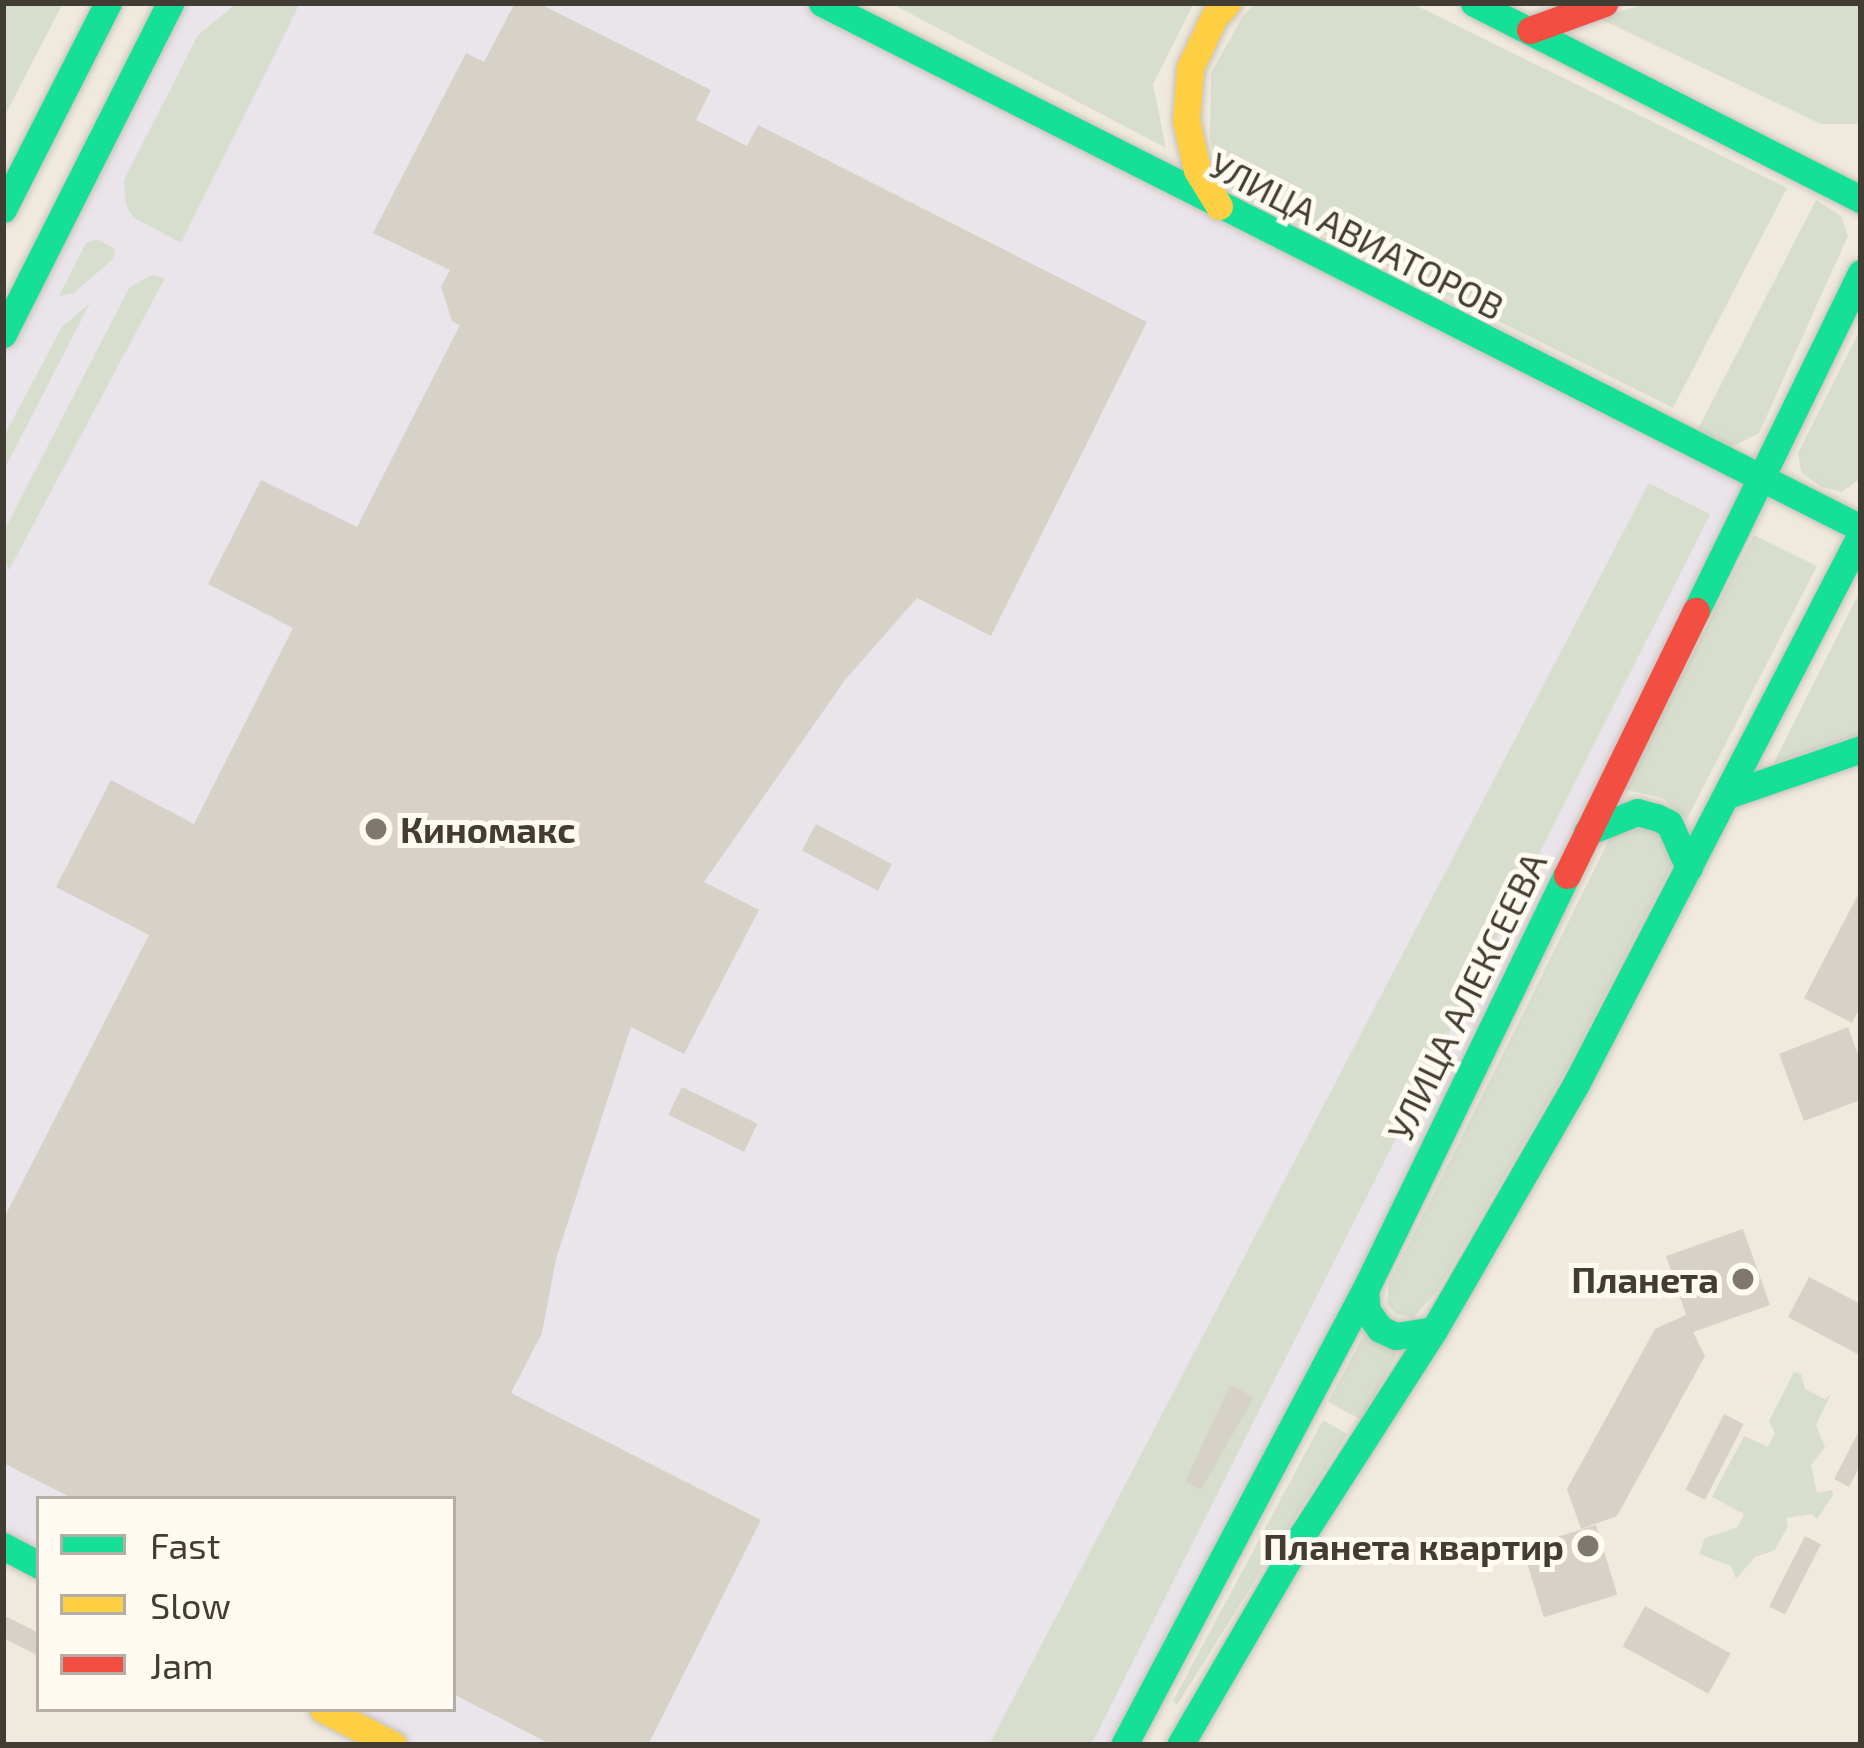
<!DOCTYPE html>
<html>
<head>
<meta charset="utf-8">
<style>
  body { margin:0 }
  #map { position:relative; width:1864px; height:1748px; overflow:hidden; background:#f0eade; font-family:"Exo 2",sans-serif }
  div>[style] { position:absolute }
  .commercial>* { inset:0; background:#eae4eb }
  .green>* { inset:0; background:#d8dece; transform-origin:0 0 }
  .building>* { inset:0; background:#d7d2c8; transform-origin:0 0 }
  .roads { filter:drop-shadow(0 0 3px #c6c1b8) drop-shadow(0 0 3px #c6c1b8) }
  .fast>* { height:27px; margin:-13.5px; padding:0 13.5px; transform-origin:13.5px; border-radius:13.5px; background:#16e098 }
  .slow>* { height:27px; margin:-13.5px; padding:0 13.5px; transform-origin:13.5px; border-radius:13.5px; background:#ffcf43 }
  .jam>* { height:27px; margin:-13.5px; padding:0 13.5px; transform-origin:13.5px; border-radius:13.5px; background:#f24e42 }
  .dots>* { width:33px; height:33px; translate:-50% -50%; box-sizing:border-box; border:6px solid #fffbf2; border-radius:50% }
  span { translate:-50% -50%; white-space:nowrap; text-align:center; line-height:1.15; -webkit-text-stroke:10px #fffbf2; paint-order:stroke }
  .street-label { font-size:36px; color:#413c34 }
  .poi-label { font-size:36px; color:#413c34; font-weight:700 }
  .left { translate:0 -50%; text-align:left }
  .right { translate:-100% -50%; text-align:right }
  .frame { position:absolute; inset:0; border:6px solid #413c34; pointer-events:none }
  .legend { position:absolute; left:36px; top:1496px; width:420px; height:216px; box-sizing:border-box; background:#fffbf2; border:3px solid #b3afa6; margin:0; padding:15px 21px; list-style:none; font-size:36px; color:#413c34 }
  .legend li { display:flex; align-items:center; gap:24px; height:60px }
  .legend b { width:60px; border:3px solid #b3afa6 }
</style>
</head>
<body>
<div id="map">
  <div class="commercial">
    <div style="clip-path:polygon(170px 3px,822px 3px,1761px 476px,1124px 1745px,393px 1745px,323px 1709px,453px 1709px,453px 1499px,39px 1499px,39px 1565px,3px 1546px,3px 335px)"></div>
  </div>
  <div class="green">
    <div style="clip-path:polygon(3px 3px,63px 3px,3px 119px)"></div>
    <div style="clip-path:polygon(237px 3px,300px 3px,181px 243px,133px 217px,126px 205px,124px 180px,198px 35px)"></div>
    <div style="clip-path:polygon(890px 3px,1194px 3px,1153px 84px,1166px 148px)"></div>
    <div style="clip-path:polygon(1256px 3px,1411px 3px,1787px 188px,1673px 408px,1229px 187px,1218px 173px,1210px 137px,1211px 73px,1243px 16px)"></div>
    <div style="clip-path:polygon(1648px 3px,1861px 3px,1861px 124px,1821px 124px,1598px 18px)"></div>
    <div style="clip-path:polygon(1816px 200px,1841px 216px,1848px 236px,1759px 433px,1732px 447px,1698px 429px)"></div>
    <div style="clip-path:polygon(97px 239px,115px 249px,113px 259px,74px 293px,59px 296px,86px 243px)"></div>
    <div style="clip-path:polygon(151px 275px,165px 278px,9px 570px,3px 557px,3px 533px,129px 288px)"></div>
    <div style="clip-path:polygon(90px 303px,3px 472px,3px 438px,62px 327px)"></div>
    <div style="clip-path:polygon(1861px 328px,1861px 478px,1842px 492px,1821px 487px,1801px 472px,1798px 453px)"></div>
    <div style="clip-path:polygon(1649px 483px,1710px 514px,1091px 1745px,989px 1745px)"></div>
    <div style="clip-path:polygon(1754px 535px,1817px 566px,1687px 819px,1662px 798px,1623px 789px)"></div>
    <div style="clip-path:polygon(1860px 591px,1861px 734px,1773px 764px)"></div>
    <div style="clip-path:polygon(1652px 822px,1674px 860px,1568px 1067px,1437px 1291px,1413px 1318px,1396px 1314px,1387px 1304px,1389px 1283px,1612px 834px)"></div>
    <div style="left:1368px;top:1327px;width:38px;height:85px;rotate:28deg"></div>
    <div style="clip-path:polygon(1794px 1372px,1801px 1374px,1805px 1389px,1825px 1399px,1831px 1394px,1816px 1425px,1825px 1447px,1811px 1465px,1817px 1493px,1832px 1490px,1833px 1495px,1817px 1519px,1811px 1514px,1786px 1518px,1788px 1526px,1775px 1550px,1755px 1557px,1736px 1579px,1731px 1566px,1699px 1554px,1705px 1538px,1738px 1527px,1744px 1514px,1712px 1497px,1744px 1436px,1768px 1447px,1775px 1433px,1769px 1421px)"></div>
    <div style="clip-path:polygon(1323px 1420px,1347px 1434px,1177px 1705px,1173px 1701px)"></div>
  </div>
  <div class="building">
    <div style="clip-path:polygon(515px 3px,538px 3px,711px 90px,696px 120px,747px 146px,758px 125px,1147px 322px,991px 636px,917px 598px,845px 680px,704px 882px,759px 910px,684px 1054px,631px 1027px,556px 1259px,542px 1333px,511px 1393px,761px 1520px,648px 1745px,552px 1745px,453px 1694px,453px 1499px,74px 1499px,3px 1463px,3px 1220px,149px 935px,56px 887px,111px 780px,194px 824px,293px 628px,208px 584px,261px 480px,357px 527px,460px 325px,452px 321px,441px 287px,450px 270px,373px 233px,466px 53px,484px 62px)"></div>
    <div style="left:816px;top:824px;width:86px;height:30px;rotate:28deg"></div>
    <div style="clip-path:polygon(1861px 889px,1861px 1006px,1852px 1023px,1804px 998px)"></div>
    <div style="clip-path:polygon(1848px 1027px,1861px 1062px,1861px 1100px,1804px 1121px,1779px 1054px)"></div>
    <div style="left:682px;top:1087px;width:84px;height:31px;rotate:26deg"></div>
    <div style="clip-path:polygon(1743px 1229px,1770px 1305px,1693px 1332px,1705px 1356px,1617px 1516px,1581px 1529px,1567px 1489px,1655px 1329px,1686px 1315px,1666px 1256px)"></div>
    <div style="clip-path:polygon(1809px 1277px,1861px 1304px,1861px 1356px,1788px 1317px)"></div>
    <div style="clip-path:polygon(1230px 1385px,1254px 1397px,1201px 1490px,1185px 1482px)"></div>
    <div style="left:1724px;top:1414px;width:22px;height:85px;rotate:27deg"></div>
    <div style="clip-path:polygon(1861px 1427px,1861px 1464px,1849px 1487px,1834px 1479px)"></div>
    <div style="left:1596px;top:1525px;width:73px;height:77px;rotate:73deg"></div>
    <div style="left:1805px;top:1536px;width:18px;height:79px;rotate:27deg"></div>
    <div style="left:1645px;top:1606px;width:98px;height:46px;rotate:29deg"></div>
    <div style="clip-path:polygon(3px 1615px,39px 1633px,39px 1656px,3px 1638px)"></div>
  </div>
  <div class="roads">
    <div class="fast">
      <div style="left:822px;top:3px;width:1164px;rotate:26.81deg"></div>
      <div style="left:1474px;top:3px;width:434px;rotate:26.9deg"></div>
      <div style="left:3px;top:209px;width:231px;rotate:-63deg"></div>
      <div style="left:3px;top:334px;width:371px;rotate:-63.2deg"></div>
      <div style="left:1696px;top:611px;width:376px;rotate:-64deg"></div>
      <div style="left:1727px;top:795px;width:142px;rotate:-18.9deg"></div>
      <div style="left:1587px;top:832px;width:54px;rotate:-21.8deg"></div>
      <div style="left:1637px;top:812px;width:20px;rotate:15deg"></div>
      <div style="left:1656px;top:817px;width:14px;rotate:25deg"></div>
      <div style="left:1669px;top:823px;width:49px;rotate:66deg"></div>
      <div style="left:1365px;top:1290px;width:21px;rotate:85deg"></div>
      <div style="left:1367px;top:1311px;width:22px;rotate:54deg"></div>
      <div style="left:1380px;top:1329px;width:17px;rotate:24deg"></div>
      <div style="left:1396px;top:1336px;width:38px;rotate:-9deg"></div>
      <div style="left:3px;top:1546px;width:41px;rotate:27.8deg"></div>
      <div style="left:1124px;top:1745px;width:519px;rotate:-62.1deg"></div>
      <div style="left:1367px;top:1286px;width:457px;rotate:-64.1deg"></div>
      <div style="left:1180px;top:1745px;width:244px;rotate:-59.8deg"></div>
      <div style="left:1303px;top:1534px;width:242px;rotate:-57.3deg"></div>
      <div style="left:1434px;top:1330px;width:284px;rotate:-60deg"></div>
      <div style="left:1576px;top:1084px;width:619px;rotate:-62.61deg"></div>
    </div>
    <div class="slow">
      <div style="left:1219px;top:206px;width:42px;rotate:-121.4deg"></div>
      <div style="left:1197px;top:170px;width:51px;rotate:-102.4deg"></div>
      <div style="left:1186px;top:120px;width:52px;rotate:-85.6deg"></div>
      <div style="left:1190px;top:68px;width:56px;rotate:-64.8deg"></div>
      <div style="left:1214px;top:17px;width:19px;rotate:-47deg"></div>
      <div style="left:323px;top:1709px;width:79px;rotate:27.2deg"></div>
    </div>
    <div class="jam">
      <div style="left:1530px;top:30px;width:79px;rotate:-20deg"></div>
      <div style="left:1567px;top:875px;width:294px;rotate:-64deg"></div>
    </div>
  </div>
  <div class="dots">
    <div style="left:376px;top:829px;background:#7e7970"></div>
    <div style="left:1743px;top:1279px;background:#7e7970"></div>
    <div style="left:1588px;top:1546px;background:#7e7970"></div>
  </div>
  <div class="street-label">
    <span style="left:1357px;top:235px;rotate:27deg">УЛИЦА АВИАТОРОВ</span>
    <span style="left:1466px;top:996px;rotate:-64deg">УЛИЦА АЛЕКСЕЕВА</span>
  </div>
  <div class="poi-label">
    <span class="left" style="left:400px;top:829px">Киномакс</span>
    <span class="right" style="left:1719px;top:1279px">Планета</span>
    <span class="right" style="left:1564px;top:1546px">Планета квартир</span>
  </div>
  <div class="frame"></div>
  <ul class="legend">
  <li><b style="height:15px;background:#16e098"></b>Fast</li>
  <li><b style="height:15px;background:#ffcf43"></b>Slow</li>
  <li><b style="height:15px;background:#f24e42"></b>Jam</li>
  </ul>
</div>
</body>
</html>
